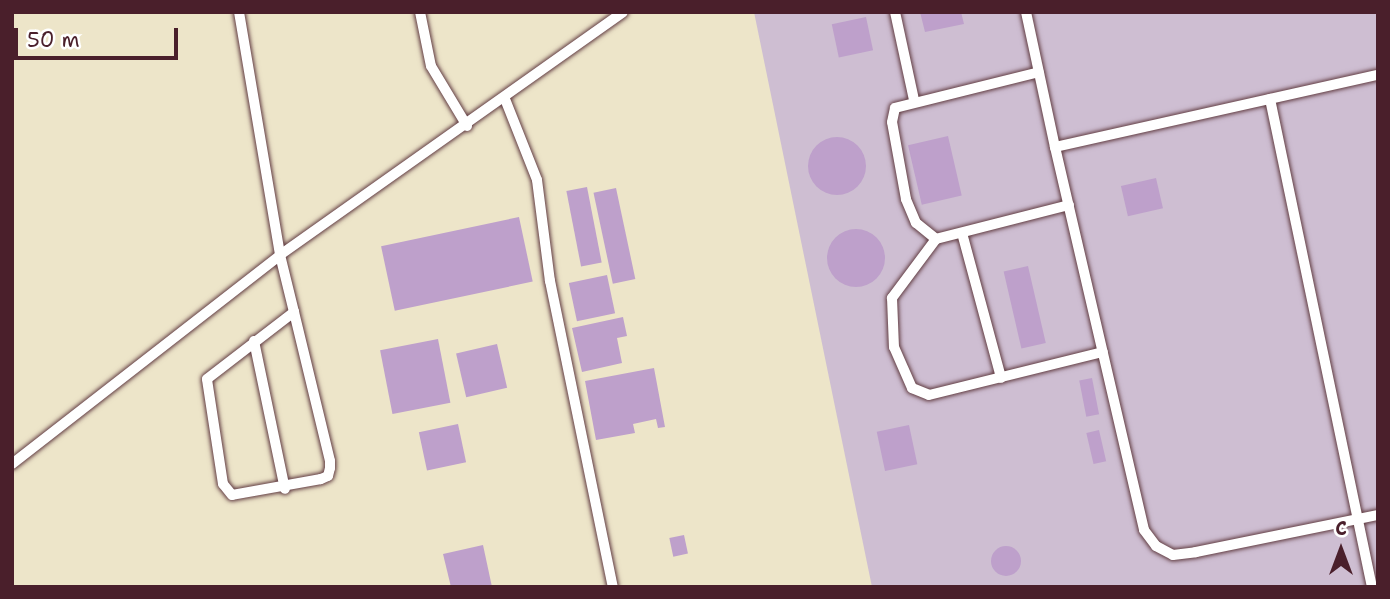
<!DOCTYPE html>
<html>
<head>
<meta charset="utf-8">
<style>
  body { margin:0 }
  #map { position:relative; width:1390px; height:599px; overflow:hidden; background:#ede5c9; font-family:"Shantell Sans",sans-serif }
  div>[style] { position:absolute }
  .industrial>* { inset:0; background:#cebed2 }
  .building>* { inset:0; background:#bea0cb; transform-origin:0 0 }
  .round { border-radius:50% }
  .roads { filter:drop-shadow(0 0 2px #623d43) drop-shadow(0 0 2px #623d43) }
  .service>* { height:10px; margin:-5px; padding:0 5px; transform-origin:5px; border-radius:5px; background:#fff }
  span { translate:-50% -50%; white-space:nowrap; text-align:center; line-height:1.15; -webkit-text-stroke:5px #fff; paint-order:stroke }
  .frame { position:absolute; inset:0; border:14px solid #4a1f2b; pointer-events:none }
  .north { position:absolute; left:1306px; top:515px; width:70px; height:70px; -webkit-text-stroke:5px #fff; paint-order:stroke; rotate:0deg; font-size:19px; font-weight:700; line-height:28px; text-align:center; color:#4a1f2b }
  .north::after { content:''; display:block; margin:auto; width:24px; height:32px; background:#4a1f2b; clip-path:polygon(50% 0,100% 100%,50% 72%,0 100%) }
  .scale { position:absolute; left:14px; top:28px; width:164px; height:32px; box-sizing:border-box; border:4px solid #4a1f2b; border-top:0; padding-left:9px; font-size:21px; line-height:24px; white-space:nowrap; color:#4a1f2b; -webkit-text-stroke:5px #fff; paint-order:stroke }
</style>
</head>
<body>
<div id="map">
  <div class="industrial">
    <div style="clip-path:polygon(754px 12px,1378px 12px,1378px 587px,872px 587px)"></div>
  </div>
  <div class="building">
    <div style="clip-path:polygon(920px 12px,961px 12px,964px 24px,925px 32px)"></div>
    <div style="left:866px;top:17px;width:34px;height:35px;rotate:78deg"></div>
    <div style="left:948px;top:136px;width:61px;height:41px;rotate:77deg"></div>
    <div class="round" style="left:808px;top:137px;width:58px;height:58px"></div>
    <div style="left:1156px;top:178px;width:31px;height:36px;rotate:77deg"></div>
    <div style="left:587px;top:187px;width:77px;height:21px;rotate:79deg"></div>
    <div style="left:616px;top:188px;width:93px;height:23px;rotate:78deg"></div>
    <div style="left:519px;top:217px;width:66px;height:141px;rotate:78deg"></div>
    <div class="round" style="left:827px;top:229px;width:58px;height:58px"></div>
    <div style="left:1028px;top:266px;width:79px;height:25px;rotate:77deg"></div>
    <div style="left:607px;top:275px;width:39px;height:39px;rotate:78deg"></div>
    <div style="clip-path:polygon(623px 317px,627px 336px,617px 338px,622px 363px,582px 372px,572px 328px)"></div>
    <div style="left:438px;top:339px;width:65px;height:59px;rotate:79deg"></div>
    <div style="left:497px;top:344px;width:45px;height:42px;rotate:77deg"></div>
    <div style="clip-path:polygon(654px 368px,665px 427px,658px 428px,656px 419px,633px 424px,635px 433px,596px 440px,585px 381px)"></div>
    <div style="left:1092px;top:378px;width:37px;height:13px;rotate:79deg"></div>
    <div style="left:458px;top:424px;width:39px;height:40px;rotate:78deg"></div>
    <div style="left:909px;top:425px;width:40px;height:33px;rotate:78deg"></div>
    <div style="left:1099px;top:430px;width:32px;height:13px;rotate:77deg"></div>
    <div style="left:684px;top:535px;width:19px;height:15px;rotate:78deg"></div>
    <div style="clip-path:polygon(483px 545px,492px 587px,451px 587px,443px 554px)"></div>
    <div class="round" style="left:991px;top:546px;width:30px;height:30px"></div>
  </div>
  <div class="roads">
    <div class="service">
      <div style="left:239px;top:12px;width:246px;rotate:80.4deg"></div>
      <div style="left:280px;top:255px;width:59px;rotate:76.2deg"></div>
      <div style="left:294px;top:312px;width:153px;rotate:76.4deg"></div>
      <div style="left:330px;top:461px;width:7px;rotate:90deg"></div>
      <div style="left:330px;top:468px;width:8px;rotate:104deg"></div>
      <div style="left:328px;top:476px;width:8px;rotate:157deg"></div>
      <div style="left:321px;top:479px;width:90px;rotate:169.8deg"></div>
      <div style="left:232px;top:495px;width:14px;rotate:-129deg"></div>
      <div style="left:223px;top:484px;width:106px;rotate:-98.7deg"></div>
      <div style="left:207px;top:379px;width:110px;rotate:-37.6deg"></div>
      <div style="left:420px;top:12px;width:55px;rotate:78.5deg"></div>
      <div style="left:431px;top:66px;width:70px;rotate:59deg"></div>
      <div style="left:895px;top:12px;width:90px;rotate:77.8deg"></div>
      <div style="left:1026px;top:12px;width:138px;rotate:77.9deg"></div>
      <div style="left:1055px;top:147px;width:331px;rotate:-12.6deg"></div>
      <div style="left:505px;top:99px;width:87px;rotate:68.4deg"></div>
      <div style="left:537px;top:180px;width:102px;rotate:82.7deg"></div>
      <div style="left:550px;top:281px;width:312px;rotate:78.4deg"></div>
      <div style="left:1270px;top:99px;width:499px;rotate:78.2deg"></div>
      <div style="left:1055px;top:147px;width:393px;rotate:76.9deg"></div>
      <div style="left:1144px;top:530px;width:20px;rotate:53deg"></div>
      <div style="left:1156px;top:546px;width:19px;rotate:28deg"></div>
      <div style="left:1173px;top:555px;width:23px;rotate:-7deg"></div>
      <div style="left:1196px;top:552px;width:186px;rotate:-11.5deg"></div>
      <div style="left:1069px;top:205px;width:137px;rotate:165.7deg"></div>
      <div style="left:936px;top:239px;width:74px;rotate:126.7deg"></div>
      <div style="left:892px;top:298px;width:49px;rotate:87.7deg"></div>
      <div style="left:894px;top:347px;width:45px;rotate:66.3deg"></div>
      <div style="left:912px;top:388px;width:18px;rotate:22deg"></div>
      <div style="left:929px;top:395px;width:179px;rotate:-13.9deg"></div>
      <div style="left:962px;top:233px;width:150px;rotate:74.9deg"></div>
      <div style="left:936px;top:239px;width:26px;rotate:-141deg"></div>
      <div style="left:916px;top:223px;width:26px;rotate:-113deg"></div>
      <div style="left:906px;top:199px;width:78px;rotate:-100.3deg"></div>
      <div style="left:892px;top:122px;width:14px;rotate:-78deg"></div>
      <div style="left:895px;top:108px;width:148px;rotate:-14deg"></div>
      <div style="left:254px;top:341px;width:151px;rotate:78.2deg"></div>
      <div style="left:12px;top:464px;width:340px;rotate:-37.9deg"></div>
      <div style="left:280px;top:255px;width:420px;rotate:-35.3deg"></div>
    </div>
  </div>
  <div class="frame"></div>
  <div class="north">С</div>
  <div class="scale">50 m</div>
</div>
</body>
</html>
